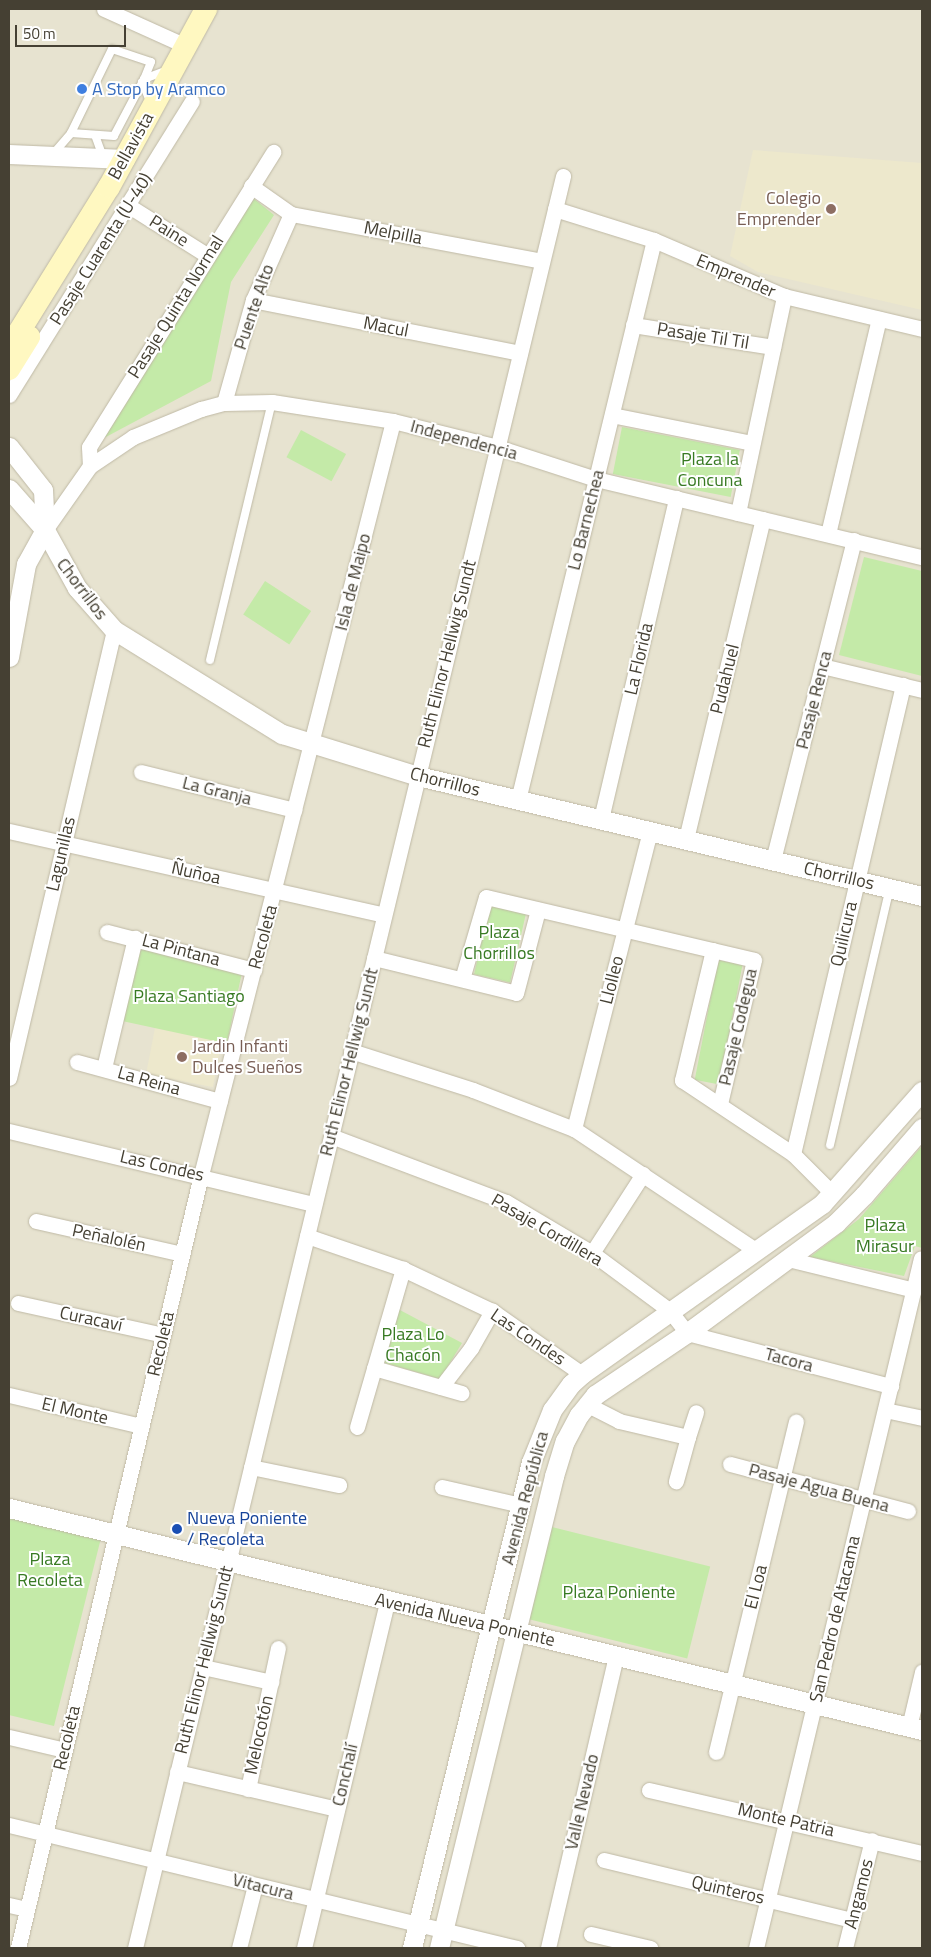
<!DOCTYPE html>
<html>
<head>
<meta charset="utf-8">
<style>
  body { margin:0 }
  #map { position:relative; width:931px; height:1957px; overflow:hidden; background:#f3f0e3; font-family:"Titillium Web",sans-serif }
  div>[style] { position:absolute }
  .residential>* { inset:0; background:#e7e3d0; transform-origin:0 0 }
  .education>* { inset:0; background:#ede8cc; transform-origin:0 0 }
  .green>* { inset:0; background:#c4eaa8; transform-origin:0 0 }
  .roads { filter:drop-shadow(0 0 1px #bfb9a5) drop-shadow(0 0 1px #bfb9a5) }
  .service>* { height:8px; margin:-4px; padding:0 4px; transform-origin:4px; border-radius:4px; background:#fff }
  .minor>* { height:15px; margin:-7.5px; padding:0 7.5px; transform-origin:7.5px; border-radius:7.5px; background:#fff }
  .tertiary>* { height:19px; margin:-9.5px; padding:0 9.5px; transform-origin:9.5px; border-radius:9.5px; background:#fff }
  .secondary>* { height:22px; margin:-11px; padding:0 11px; transform-origin:11px; border-radius:11px; background:#fff8c1 }
  .dots>* { width:14px; height:14px; translate:-50% -50%; box-sizing:border-box; border:2px solid #fff; border-radius:50% }
  span { translate:-50% -50%; white-space:nowrap; text-align:center; line-height:1.15; -webkit-text-stroke:4px #fff; paint-order:stroke }
  .shop-label { font-size:18px; color:#366cbe }
  .left { translate:0 -50%; text-align:left }
  .street-label { font-size:18px; color:#454033 }
  .education-label { font-size:18px; color:#785e54 }
  .right { translate:-100% -50%; text-align:right }
  .park-label { font-size:18px; color:#387a23 }
  .transit-label { font-size:18px; color:#164399 }
  .frame { position:absolute; inset:0; border:10px solid #454033; pointer-events:none }
  .scale { position:absolute; left:15px; top:25px; width:111px; height:22px; box-sizing:border-box; border:2px solid #454033; border-top:0; padding-left:6px; font-size:15px; line-height:18px; white-space:nowrap; color:#454033; -webkit-text-stroke:4px #fff; paint-order:stroke }
</style>
</head>
<body>
<div id="map">
  <div class="residential">
    <div style="left:9px;top:9px;width:913px;height:1939px"></div>
  </div>
  <div class="education">
    <div style="clip-path:polygon(753px 150px,922px 163px,922px 310px,758px 272px,730px 256px)"></div>
    <div style="left:155px;top:1028px;width:68px;height:47px;rotate:11deg"></div>
  </div>
  <div class="green">
    <div style="clip-path:polygon(253px 198px,274px 215px,231px 282px,211px 381px,104px 438px)"></div>
    <div style="left:622px;top:427px;width:120px;height:48px;rotate:11deg"></div>
    <div style="left:301px;top:430px;width:51px;height:31px;rotate:28deg"></div>
    <div style="clip-path:polygon(864px 557px,922px 571px,922px 676px,839px 655px)"></div>
    <div style="left:265px;top:581px;width:55px;height:40px;rotate:33deg"></div>
    <div style="left:490px;top:905px;width:37px;height:71px;rotate:13deg"></div>
    <div style="left:139px;top:947px;width:106px;height:76px;rotate:12deg"></div>
    <div style="left:718px;top:960px;width:25px;height:122px;rotate:11deg"></div>
    <div style="clip-path:polygon(922px 1146px,922px 1248px,915px 1246px,904px 1276px,810px 1257px,859px 1219px)"></div>
    <div style="clip-path:polygon(398px 1309px,462px 1343px,440px 1379px,382px 1362px)"></div>
    <div style="clip-path:polygon(9px 1516px,101px 1538px,54px 1726px,9px 1715px)"></div>
    <div style="left:552px;top:1527px;width:163px;height:95px;rotate:14deg"></div>
  </div>
  <div class="roads">
    <div class="service">
      <div style="left:112px;top:49px;width:41px;rotate:18.4deg"></div>
      <div style="left:151px;top:62px;width:18px;rotate:112deg"></div>
      <div style="left:144px;top:79px;width:64px;rotate:117.8deg"></div>
      <div style="left:114px;top:136px;width:43px;rotate:-176deg"></div>
      <div style="left:71px;top:133px;width:93px;rotate:-64deg"></div>
      <div style="left:144px;top:79px;width:26px;rotate:-21deg"></div>
      <div style="left:142px;top:82px;width:23px;rotate:67deg"></div>
      <div style="left:95px;top:135px;width:23px;rotate:70deg"></div>
      <div style="left:53px;top:154px;width:28px;rotate:-49deg"></div>
      <div style="left:210px;top:660px;width:265px;rotate:-76.5deg"></div>
      <div style="left:830px;top:1145px;width:264px;rotate:-76.9deg"></div>
    </div>
    <div class="minor">
      <div style="left:104px;top:9px;width:90px;rotate:24.3deg"></div>
      <div style="left:251px;top:186px;width:49px;rotate:35deg"></div>
      <div style="left:291px;top:214px;width:255px;rotate:10.6deg"></div>
      <div style="left:129px;top:206px;width:93px;rotate:32.3deg"></div>
      <div style="left:555px;top:209px;width:104px;rotate:17.4deg"></div>
      <div style="left:654px;top:240px;width:142px;rotate:23.3deg"></div>
      <div style="left:784px;top:296px;width:142px;rotate:13.4deg"></div>
      <div style="left:253px;top:300px;width:272px;rotate:11.2deg"></div>
      <div style="left:633px;top:325px;width:142px;rotate:8.9deg"></div>
      <div style="left:9px;top:395px;width:346px;rotate:-58.1deg"></div>
      <div style="left:224px;top:403px;width:107px;rotate:-74.3deg"></div>
      <div style="left:253px;top:300px;width:94px;rotate:-66.2deg"></div>
      <div style="left:612px;top:415px;width:143px;rotate:11.3deg"></div>
      <div style="left:90px;top:466px;width:19px;rotate:-93deg"></div>
      <div style="left:89px;top:447px;width:348px;rotate:-58deg"></div>
      <div style="left:738px;top:513px;width:222px;rotate:-78deg"></div>
      <div style="left:45px;top:530px;width:78px;rotate:-54.9deg"></div>
      <div style="left:90px;top:466px;width:52px;rotate:-34deg"></div>
      <div style="left:133px;top:437px;width:74px;rotate:-22.4deg"></div>
      <div style="left:201px;top:409px;width:24px;rotate:-15deg"></div>
      <div style="left:224px;top:403px;width:48px;rotate:-1.2deg"></div>
      <div style="left:272px;top:402px;width:122px;rotate:8.9deg"></div>
      <div style="left:393px;top:421px;width:107px;rotate:14deg"></div>
      <div style="left:497px;top:447px;width:104px;rotate:17.9deg"></div>
      <div style="left:596px;top:479px;width:335px;rotate:13.5deg"></div>
      <div style="left:828px;top:534px;width:221px;rotate:-76.7deg"></div>
      <div style="left:822px;top:666px;width:103px;rotate:13.5deg"></div>
      <div style="left:141px;top:772px;width:158px;rotate:13.9deg"></div>
      <div style="left:518px;top:800px;width:576px;rotate:-76.35deg"></div>
      <div style="left:601px;top:819px;width:330px;rotate:-76.8deg"></div>
      <div style="left:9px;top:831px;width:384px;rotate:12.6deg"></div>
      <div style="left:686px;top:839px;width:329px;rotate:-76.5deg"></div>
      <div style="left:773px;top:860px;width:330px;rotate:-75.8deg"></div>
      <div style="left:107px;top:932px;width:152px;rotate:14.5deg"></div>
      <div style="left:713px;top:950px;width:134px;rotate:103.4deg"></div>
      <div style="left:682px;top:1080px;width:133px;rotate:33.7deg"></div>
      <div style="left:793px;top:1154px;width:55px;rotate:45deg"></div>
      <div style="left:374px;top:958px;width:146px;rotate:13.8deg"></div>
      <div style="left:516px;top:993px;width:86px;rotate:-75.2deg"></div>
      <div style="left:462px;top:979px;width:85px;rotate:-73.7deg"></div>
      <div style="left:486px;top:897px;width:275px;rotate:13.2deg"></div>
      <div style="left:754px;top:960px;width:148px;rotate:103.3deg"></div>
      <div style="left:351px;top:1051px;width:128px;rotate:17.7deg"></div>
      <div style="left:473px;top:1090px;width:108px;rotate:21.1deg"></div>
      <div style="left:574px;top:1129px;width:220px;rotate:33.7deg"></div>
      <div style="left:77px;top:1062px;width:148px;rotate:15.3deg"></div>
      <div style="left:104px;top:1068px;width:134px;rotate:-76.6deg"></div>
      <div style="left:9px;top:1078px;width:460px;rotate:-76.8deg"></div>
      <div style="left:574px;top:1129px;width:308px;rotate:-75.7deg"></div>
      <div style="left:9px;top:1131px;width:314px;rotate:13.5deg"></div>
      <div style="left:331px;top:1136px;width:187px;rotate:20.7deg"></div>
      <div style="left:506px;top:1202px;width:100px;rotate:30.7deg"></div>
      <div style="left:592px;top:1253px;width:97px;rotate:36.6deg"></div>
      <div style="left:670px;top:1311px;width:28px;rotate:52deg"></div>
      <div style="left:687px;top:1333px;width:211px;rotate:14.6deg"></div>
      <div style="left:793px;top:1154px;width:482px;rotate:-76.8deg"></div>
      <div style="left:36px;top:1221px;width:150px;rotate:12.7deg"></div>
      <div style="left:307px;top:1236px;width:102px;rotate:19deg"></div>
      <div style="left:403px;top:1269px;width:98px;rotate:25.3deg"></div>
      <div style="left:492px;top:1311px;width:110px;rotate:35deg"></div>
      <div style="left:592px;top:1253px;width:94px;rotate:-57.2deg"></div>
      <div style="left:788px;top:1259px;width:130px;rotate:13.8deg"></div>
      <div style="left:18px;top:1303px;width:148px;rotate:12.4deg"></div>
      <div style="left:374px;top:1368px;width:91px;rotate:16deg"></div>
      <div style="left:441px;top:1387px;width:49px;rotate:-52.4deg"></div>
      <div style="left:471px;top:1348px;width:43px;rotate:-60.4deg"></div>
      <div style="left:9px;top:1395px;width:136px;rotate:13.2deg"></div>
      <div style="left:586px;top:1404px;width:37px;rotate:27deg"></div>
      <div style="left:619px;top:1421px;width:71px;rotate:13.1deg"></div>
      <div style="left:688px;top:1437px;width:46px;rotate:105.3deg"></div>
      <div style="left:885px;top:1410px;width:38px;rotate:12deg"></div>
      <div style="left:357px;top:1427px;width:165px;rotate:-73.8deg"></div>
      <div style="left:688px;top:1437px;width:26px;rotate:-72deg"></div>
      <div style="left:730px;top:1464px;width:184px;rotate:14.8deg"></div>
      <div style="left:251px;top:1467px;width:90px;rotate:11.6deg"></div>
      <div style="left:442px;top:1487px;width:81px;rotate:12.8deg"></div>
      <div style="left:203px;top:1667px;width:70px;rotate:12.4deg"></div>
      <div style="left:909px;top:1727px;width:57px;rotate:-76.7deg"></div>
      <div style="left:9px;top:1737px;width:57px;rotate:13.1deg"></div>
      <div style="left:716px;top:1752px;width:340px;rotate:-76.4deg"></div>
      <div style="left:177px;top:1772px;width:164px;rotate:13deg"></div>
      <div style="left:248px;top:1789px;width:144px;rotate:-78deg"></div>
      <div style="left:649px;top:1790px;width:280px;rotate:13deg"></div>
      <div style="left:9px;top:1825px;width:523px;rotate:13.61deg"></div>
      <div style="left:604px;top:1860px;width:255px;rotate:13.6deg"></div>
      <div style="left:9px;top:1905px;width:18px;rotate:13deg"></div>
      <div style="left:591px;top:1934px;width:61px;rotate:13.3deg"></div>
      <div style="left:18px;top:1948px;width:794px;rotate:-76.68deg"></div>
      <div style="left:201px;top:1175px;width:778px;rotate:-75.71deg"></div>
      <div style="left:135px;top:1948px;width:1823px;rotate:-76.42deg"></div>
      <div style="left:239px;top:1948px;width:65px;rotate:-75.7deg"></div>
      <div style="left:304px;top:1948px;width:356px;rotate:-76.5deg"></div>
      <div style="left:548px;top:1948px;width:300px;rotate:-76.9deg"></div>
      <div style="left:756px;top:1948px;width:709px;rotate:-76.55deg"></div>
      <div style="left:845px;top:1948px;width:111px;rotate:-76deg"></div>
    </div>
    <div class="tertiary">
      <div style="left:9px;top:154px;width:116px;rotate:2.5deg"></div>
      <div style="left:9px;top:447px;width:55px;rotate:51.7deg"></div>
      <div style="left:43px;top:490px;width:40px;rotate:87.1deg"></div>
      <div style="left:9px;top:489px;width:55px;rotate:48.7deg"></div>
      <div style="left:45px;top:530px;width:66px;rotate:61.1deg"></div>
      <div style="left:77px;top:588px;width:56px;rotate:48.6deg"></div>
      <div style="left:114px;top:630px;width:198px;rotate:31.8deg"></div>
      <div style="left:282px;top:734px;width:142px;rotate:17.2deg"></div>
      <div style="left:418px;top:776px;width:518px;rotate:13.39deg"></div>
      <div style="left:9px;top:657px;width:95px;rotate:-79.6deg"></div>
      <div style="left:26px;top:564px;width:39px;rotate:-61deg"></div>
      <div style="left:9px;top:1508px;width:940px;rotate:13.67deg"></div>
      <div style="left:412px;top:1948px;width:500px;rotate:-76.24deg"></div>
      <div style="left:531px;top:1462px;width:56px;rotate:-68deg"></div>
      <div style="left:552px;top:1410px;width:32px;rotate:-54deg"></div>
      <div style="left:571px;top:1384px;width:15px;rotate:-42deg"></div>
      <div style="left:582px;top:1374px;width:294px;rotate:-35.3deg"></div>
      <div style="left:822px;top:1204px;width:151px;rotate:-48.5deg"></div>
      <div style="left:439px;top:1948px;width:486px;rotate:-76.3deg"></div>
      <div style="left:554px;top:1476px;width:37px;rotate:-73deg"></div>
      <div style="left:565px;top:1441px;width:30px;rotate:-62deg"></div>
      <div style="left:579px;top:1415px;width:26px;rotate:-51deg"></div>
      <div style="left:595px;top:1395px;width:111px;rotate:-34deg"></div>
      <div style="left:687px;top:1333px;width:185px;rotate:-36.4deg"></div>
      <div style="left:836px;top:1223px;width:40px;rotate:-45deg"></div>
      <div style="left:864px;top:1195px;width:89px;rotate:-49.1deg"></div>
    </div>
    <div class="secondary">
      <div style="left:9px;top:348px;width:190px;rotate:-58.2deg"></div>
      <div style="left:109px;top:187px;width:203px;rotate:-61.4deg"></div>
      <div style="left:9px;top:369px;width:38px;rotate:-58deg"></div>
    </div>
  </div>
  <div class="dots">
    <div style="left:82px;top:89px;background:#3f7fe0"></div>
    <div style="left:831px;top:209px;background:#8d6e63"></div>
    <div style="left:182px;top:1057px;background:#8d6e63"></div>
    <div style="left:177px;top:1529px;background:#1a4fb4"></div>
  </div>
  <div class="shop-label">
    <span class="left" style="left:92px;top:89px">A Stop by Aramco</span>
  </div>
  <div class="street-label">
    <span style="left:131px;top:146px;rotate:-61deg">Bellavista</span>
    <span style="left:169px;top:231px;rotate:32deg">Paine</span>
    <span style="left:393px;top:233px;rotate:11deg">Melpilla</span>
    <span style="left:101px;top:249px;rotate:-58deg">Pasaje Cuarenta (U-40)</span>
    <span style="left:736px;top:276px;rotate:23deg">Emprender</span>
    <span style="left:176px;top:307px;rotate:-58deg">Pasaje Quinta Normal</span>
    <span style="left:254px;top:307px;rotate:-71deg">Puente Alto</span>
    <span style="left:386px;top:327px;rotate:11deg">Macul</span>
    <span style="left:703px;top:336px;rotate:9deg">Pasaje Til Til</span>
    <span style="left:464px;top:440px;rotate:15deg">Independencia</span>
    <span style="left:586px;top:520px;rotate:-76deg">Lo Barnechea</span>
    <span style="left:353px;top:582px;rotate:-76deg">Isla de Maipo</span>
    <span style="left:82px;top:589px;rotate:53deg">Chorrillos</span>
    <span style="left:447px;top:654px;rotate:-76deg">Ruth Elinor Hellwig Sundt</span>
    <span style="left:639px;top:659px;rotate:-77deg">La Florida</span>
    <span style="left:725px;top:679px;rotate:-76deg">Pudahuel</span>
    <span style="left:814px;top:700px;rotate:-76deg">Pasaje Renca</span>
    <span style="left:445px;top:782px;rotate:14deg">Chorrillos</span>
    <span style="left:217px;top:791px;rotate:14deg">La Granja</span>
    <span style="left:61px;top:854px;rotate:-77deg">Lagunillas</span>
    <span style="left:196px;top:873px;rotate:13deg">Ñuñoa</span>
    <span style="left:839px;top:876px;rotate:13deg">Chorrillos</span>
    <span style="left:844px;top:934px;rotate:-77deg">Quilicura</span>
    <span style="left:263px;top:937px;rotate:-75deg">Recoleta</span>
    <span style="left:181px;top:950px;rotate:15deg">La Pintana</span>
    <span style="left:612px;top:980px;rotate:-76deg">Llolleo</span>
    <span style="left:738px;top:1027px;rotate:-77deg">Pasaje Codegua</span>
    <span style="left:349px;top:1062px;rotate:-76deg">Ruth Elinor Hellwig Sundt</span>
    <span style="left:149px;top:1081px;rotate:16deg">La Reina</span>
    <span style="left:162px;top:1166px;rotate:13deg">Las Condes</span>
    <span style="left:547px;top:1230px;rotate:30deg">Pasaje Cordillera</span>
    <span style="left:109px;top:1238px;rotate:12deg">Peñalolén</span>
    <span style="left:91px;top:1319px;rotate:12deg">Curacaví</span>
    <span style="left:528px;top:1337px;rotate:34deg">Las Condes</span>
    <span style="left:161px;top:1344px;rotate:-77deg">Recoleta</span>
    <span style="left:789px;top:1360px;rotate:15deg">Tacora</span>
    <span style="left:75px;top:1411px;rotate:13deg">El Monte</span>
    <span style="left:819px;top:1488px;rotate:15deg">Pasaje Agua Buena</span>
    <span style="left:525px;top:1498px;rotate:-75deg">Avenida República</span>
    <span style="left:756px;top:1587px;rotate:-76deg">El Loa</span>
    <span style="left:835px;top:1619px;rotate:-77deg">San Pedro de Atacama</span>
    <span style="left:465px;top:1620px;rotate:13deg">Avenida Nueva Poniente</span>
    <span style="left:204px;top:1660px;rotate:-76deg">Ruth Elinor Hellwig Sundt</span>
    <span style="left:259px;top:1735px;rotate:-78deg">Melocotón</span>
    <span style="left:67px;top:1738px;rotate:-77deg">Recoleta</span>
    <span style="left:345px;top:1775px;rotate:-77deg">Conchalí</span>
    <span style="left:582px;top:1802px;rotate:-77deg">Valle Nevado</span>
    <span style="left:786px;top:1820px;rotate:13deg">Monte Patria</span>
    <span style="left:263px;top:1887px;rotate:14deg">Vitacura</span>
    <span style="left:728px;top:1890px;rotate:13deg">Quinteros</span>
    <span style="left:859px;top:1894px;rotate:-76deg">Angamos</span>
  </div>
  <div class="education-label">
    <span class="right" style="left:821px;top:209px">Colegio<br>Emprender</span>
    <span class="left" style="left:192px;top:1057px">Jardin Infanti<br>Dulces Sueños</span>
  </div>
  <div class="park-label">
    <span style="left:710px;top:470px">Plaza la<br>Concuna</span>
    <span style="left:499px;top:943px">Plaza<br>Chorrillos</span>
    <span style="left:189px;top:996px">Plaza Santiago</span>
    <span style="left:885px;top:1236px">Plaza<br>Mirasur</span>
    <span style="left:413px;top:1345px">Plaza Lo<br>Chacón</span>
    <span style="left:50px;top:1570px">Plaza<br>Recoleta</span>
    <span style="left:619px;top:1592px">Plaza Poniente</span>
  </div>
  <div class="transit-label">
    <span class="left" style="left:187px;top:1529px">Nueva Poniente<br>/ Recoleta</span>
  </div>
  <div class="frame"></div>
  <div class="scale">50 m</div>
</div>
</body>
</html>
